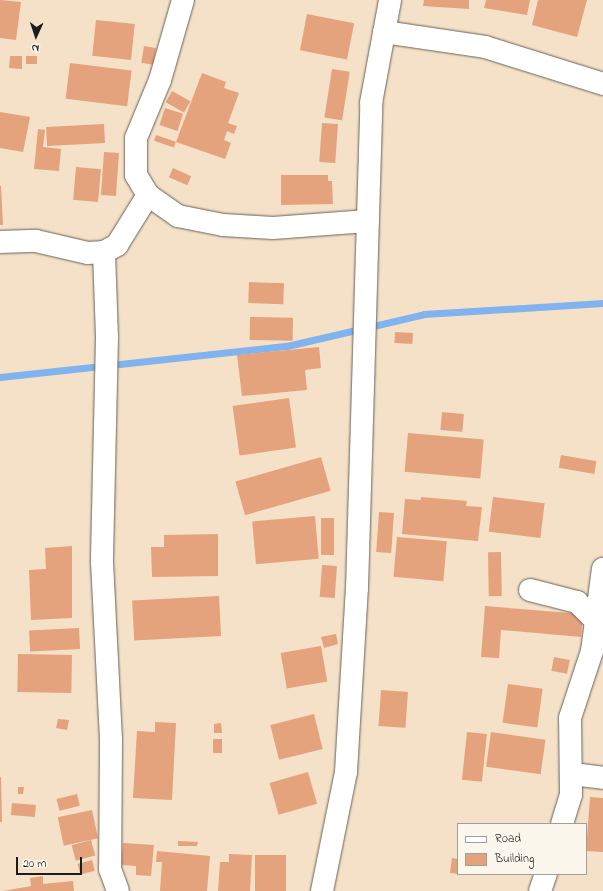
<!DOCTYPE html>
<html>
<head>
<meta charset="utf-8">
<style>
  body { margin:0 }
  #map { position:relative; width:603px; height:891px; overflow:hidden; background:#f5e1c8; font-family:"Indie Flower",sans-serif }
  div>[style] { position:absolute }
  .stream>* { height:7px; margin:-3.5px; padding:0 3.5px; transform-origin:3.5px; border-radius:3.5px; background:#81b3ee }
  .building>* { inset:0; background:#e4a27d; transform-origin:0 0 }
  .roads { filter:drop-shadow(0 0 1px #686158) drop-shadow(0 0 1px #686158) }
  .minor>* { height:22px; margin:-11px; padding:0 11px; transform-origin:11px; border-radius:11px; background:#fff }
  span { translate:-50% -50%; white-space:nowrap; text-align:center; line-height:1.15; -webkit-text-stroke:4px #fbf7ec; paint-order:stroke }
  .legend { position:absolute; left:457px; top:823px; width:130px; height:52px; box-sizing:border-box; background:#fbf7ec; border:1px solid #a29f99; margin:0; padding:5px 7px; list-style:none; font-size:12px; color:#1c1c1c }
  .legend li { display:flex; align-items:center; gap:8px; height:20px }
  .legend b { width:20px; border:1px solid #a29f99 }
  .north { position:absolute; left:16px; top:16px; width:40px; height:40px; -webkit-text-stroke:3px #fbf7ec; paint-order:stroke; rotate:183deg; font-size:11px; font-weight:700; line-height:16px; text-align:center; color:#1c1c1c }
  .north::after { content:''; display:block; margin:auto; width:14px; height:18px; background:#1c1c1c; clip-path:polygon(50% 0,100% 100%,50% 72%,0 100%) }
  .scale { position:absolute; left:16px; top:857px; width:66px; height:18px; box-sizing:border-box; border:2px solid #1c1c1c; border-top:0; padding-left:5px; font-size:12px; line-height:14px; white-space:nowrap; color:#1c1c1c; -webkit-text-stroke:3px #fbf7ec; paint-order:stroke }
</style>
</head>
<body>
<div id="map">
  <div class="stream">
    <div style="left:0;top:377px;width:289px;rotate:-6.2deg"></div>
    <div style="left:287px;top:346px;width:141px;rotate:-13.1deg"></div>
    <div style="left:424px;top:314px;width:179px;rotate:-3.5deg"></div>
  </div>
  <div class="building">
    <div style="clip-path:polygon(0 0,21px 2px,16px 40px,0 38px)"></div>
    <div style="clip-path:polygon(424px 0,469px 0,469px 9px,423px 6px)"></div>
    <div style="clip-path:polygon(486px 0,530px 0,527px 15px,484px 8px)"></div>
    <div style="clip-path:polygon(538px 0,587px 0,577px 37px,532px 25px)"></div>
    <div style="left:307px;top:14px;width:48px;height:37px;rotate:11deg"></div>
    <div style="left:96px;top:20px;width:39px;height:36px;rotate:6deg"></div>
    <div style="left:144px;top:46px;width:12px;height:17px;rotate:9deg"></div>
    <div style="clip-path:polygon(10px 56px,22px 56px,22px 69px,9px 68px)"></div>
    <div style="left:26px;top:56px;width:11px;height:8px"></div>
    <div style="left:70px;top:63px;width:62px;height:36px;rotate:7deg"></div>
    <div style="left:332px;top:69px;width:18px;height:49px;rotate:9deg"></div>
    <div style="clip-path:polygon(202px 73px,226px 82px,224px 88px,239px 93px,228px 123px,237px 126px,234px 134px,227px 131px,224px 140px,231px 143px,225px 159px,176px 142px)"></div>
    <div style="left:172px;top:91px;width:21px;height:13px;rotate:29deg"></div>
    <div style="left:165px;top:108px;width:19px;height:18px;rotate:18deg"></div>
    <div style="clip-path:polygon(0 112px,30px 117px,23px 152px,0 148px)"></div>
    <div style="left:322px;top:123px;width:16px;height:39px;rotate:4deg"></div>
    <div style="left:104px;top:124px;width:19px;height:58px;rotate:87deg"></div>
    <div style="clip-path:polygon(38px 129px,45px 130px,43px 147px,61px 149px,59px 171px,34px 169px)"></div>
    <div style="left:156px;top:135px;width:21px;height:6px;rotate:19deg"></div>
    <div style="left:104px;top:152px;width:15px;height:43px;rotate:4deg"></div>
    <div style="left:76px;top:167px;width:25px;height:33px;rotate:5deg"></div>
    <div style="left:173px;top:168px;width:20px;height:10px;rotate:24deg"></div>
    <div style="clip-path:polygon(281px 175px,328px 175px,328px 181px,332px 181px,333px 204px,281px 205px)"></div>
    <div style="clip-path:polygon(0 186px,1px 186px,3px 225px,0 225px)"></div>
    <div style="left:249px;top:282px;width:35px;height:21px;rotate:2deg"></div>
    <div style="left:250px;top:317px;width:43px;height:23px;rotate:1deg"></div>
    <div style="left:395px;top:332px;width:18px;height:11px;rotate:3deg"></div>
    <div style="clip-path:polygon(319px 347px,321px 368px,305px 370px,307px 390px,242px 396px,237px 355px)"></div>
    <div style="left:289px;top:398px;width:50px;height:57px;rotate:82deg"></div>
    <div style="left:442px;top:412px;width:22px;height:18px;rotate:5deg"></div>
    <div style="left:408px;top:433px;width:76px;height:39px;rotate:5deg"></div>
    <div style="left:561px;top:455px;width:36px;height:13px;rotate:10deg"></div>
    <div style="left:321px;top:457px;width:35px;height:89px;rotate:74deg"></div>
    <div style="clip-path:polygon(421px 497px,467px 501px,466px 506px,482px 507px,478px 541px,402px 534px,405px 499px,421px 500px)"></div>
    <div style="left:493px;top:497px;width:52px;height:35px;rotate:7deg"></div>
    <div style="left:379px;top:512px;width:15px;height:40px;rotate:4deg"></div>
    <div style="left:315px;top:516px;width:43px;height:63px;rotate:85deg"></div>
    <div style="left:321px;top:518px;width:13px;height:37px"></div>
    <div style="clip-path:polygon(218px 534px,218px 576px,152px 577px,151px 547px,164px 547px,164px 535px)"></div>
    <div style="left:397px;top:537px;width:50px;height:40px;rotate:5deg"></div>
    <div style="clip-path:polygon(72px 546px,72px 618px,31px 620px,29px 570px,46px 569px,45px 548px)"></div>
    <div style="left:501px;top:552px;width:44px;height:13px;rotate:89deg"></div>
    <div style="left:322px;top:565px;width:15px;height:32px;rotate:4deg"></div>
    <div style="left:219px;top:596px;width:40px;height:87px;rotate:87deg"></div>
    <div style="clip-path:polygon(485px 606px,583px 614px,581px 637px,501px 630px,499px 658px,481px 657px)"></div>
    <div style="left:79px;top:628px;width:21px;height:50px;rotate:87deg"></div>
    <div style="clip-path:polygon(336px 634px,338px 644px,324px 648px,321px 637px)"></div>
    <div style="left:321px;top:646px;width:36px;height:41px;rotate:80deg"></div>
    <div style="left:18px;top:654px;width:54px;height:38px;rotate:1deg"></div>
    <div style="left:554px;top:657px;width:16px;height:14px;rotate:11deg"></div>
    <div style="left:508px;top:684px;width:35px;height:39px;rotate:8deg"></div>
    <div style="left:381px;top:690px;width:27px;height:36px;rotate:4deg"></div>
    <div style="left:314px;top:714px;width:36px;height:45px;rotate:76deg"></div>
    <div style="clip-path:polygon(58px 719px,69px 720px,67px 730px,56px 728px)"></div>
    <div style="clip-path:polygon(155px 722px,176px 723px,172px 800px,133px 798px,137px 731px,155px 732px)"></div>
    <div style="clip-path:polygon(221px 723px,222px 733px,214px 733px,214px 724px)"></div>
    <div style="left:467px;top:732px;width:20px;height:48px;rotate:6deg"></div>
    <div style="left:491px;top:732px;width:55px;height:35px;rotate:8deg"></div>
    <div style="left:213px;top:739px;width:9px;height:14px"></div>
    <div style="left:308px;top:772px;width:33px;height:40px;rotate:74deg"></div>
    <div style="clip-path:polygon(0 777px,1px 777px,2px 822px,0 822px)"></div>
    <div style="clip-path:polygon(18px 787px,24px 787px,23px 794px,18px 794px)"></div>
    <div style="left:77px;top:794px;width:12px;height:21px;rotate:76deg"></div>
    <div style="clip-path:polygon(590px 797px,603px 798px,603px 852px,586px 851px)"></div>
    <div style="left:12px;top:803px;width:24px;height:12px;rotate:5deg"></div>
    <div style="left:92px;top:810px;width:29px;height:35px;rotate:78deg"></div>
    <div style="left:91px;top:840px;width:16px;height:20px;rotate:75deg"></div>
    <div style="clip-path:polygon(178px 841px,198px 842px,197px 846px,178px 846px)"></div>
    <div style="clip-path:polygon(123px 843px,154px 845px,151px 876px,136px 875px,136px 866px,121px 865px)"></div>
    <div style="clip-path:polygon(157px 851px,210px 856px,207px 891px,160px 891px,162px 862px,156px 862px)"></div>
    <div style="clip-path:polygon(229px 854px,252px 855px,250px 891px,218px 891px,220px 862px,229px 862px)"></div>
    <div style="left:255px;top:855px;width:31px;height:36px"></div>
    <div style="clip-path:polygon(452px 858px,458px 859px,458px 874px,450px 873px)"></div>
    <div style="left:92px;top:860px;width:11px;height:15px;rotate:75deg"></div>
    <div style="clip-path:polygon(43px 876px,43px 884px,73px 881px,74px 891px,3px 891px,31px 886px,30px 878px)"></div>
  </div>
  <div class="roads">
    <div class="minor">
      <div style="left:183px;top:0;width:83px;rotate:106deg"></div>
      <div style="left:160px;top:80px;width:63px;rotate:112.5deg"></div>
      <div style="left:136px;top:138px;width:37px;rotate:90deg"></div>
      <div style="left:136px;top:175px;width:23px;rotate:59deg"></div>
      <div style="left:148px;top:195px;width:37px;rotate:35deg"></div>
      <div style="left:178px;top:216px;width:46px;rotate:11.3deg"></div>
      <div style="left:223px;top:225px;width:50px;rotate:3.4deg"></div>
      <div style="left:273px;top:228px;width:95px;rotate:-4.2deg"></div>
      <div style="left:384px;top:32px;width:102px;rotate:8.4deg"></div>
      <div style="left:485px;top:47px;width:124px;rotate:17.4deg"></div>
      <div style="left:0;top:242px;width:36px;rotate:-2deg"></div>
      <div style="left:36px;top:241px;width:53px;rotate:13deg"></div>
      <div style="left:88px;top:253px;width:16px;rotate:-4deg"></div>
      <div style="left:104px;top:252px;width:15px;rotate:-28deg"></div>
      <div style="left:117px;top:245px;width:59px;rotate:-58.2deg"></div>
      <div style="left:104px;top:252px;width:85px;rotate:88deg"></div>
      <div style="left:107px;top:337px;width:225px;rotate:91.3deg"></div>
      <div style="left:102px;top:562px;width:178px;rotate:87.1deg"></div>
      <div style="left:111px;top:740px;width:129px;rotate:90.4deg"></div>
      <div style="left:110px;top:869px;width:23px;rotate:70deg"></div>
      <div style="left:530px;top:590px;width:49px;rotate:14.3deg"></div>
      <div style="left:577px;top:602px;width:27px;rotate:45deg"></div>
      <div style="left:572px;top:774px;width:31px;rotate:7deg"></div>
      <div style="left:562px;top:824px;width:30px;rotate:-73deg"></div>
      <div style="left:571px;top:795px;width:77px;rotate:-90.7deg"></div>
      <div style="left:570px;top:718px;width:71px;rotate:-71.8deg"></div>
      <div style="left:592px;top:651px;width:83px;rotate:-82.4deg"></div>
      <div style="left:322px;top:891px;width:121px;rotate:-78.6deg"></div>
      <div style="left:346px;top:772px;width:184px;rotate:-86.6deg"></div>
      <div style="left:357px;top:588px;width:485px;rotate:-88.3deg"></div>
      <div style="left:371px;top:103px;width:105px;rotate:-79.5deg"></div>
      <div style="left:540px;top:891px;width:18px;rotate:-71deg"></div>
    </div>
  </div>
  <ul class="legend">
  <li><b style="height:5px;background:#fff"></b>Road</li>
  <li><b style="height:11px;background:#e4a27d"></b>Building</li>
  </ul>
  <div class="north">N</div>
  <div class="scale">20 m</div>
</div>
</body>
</html>
